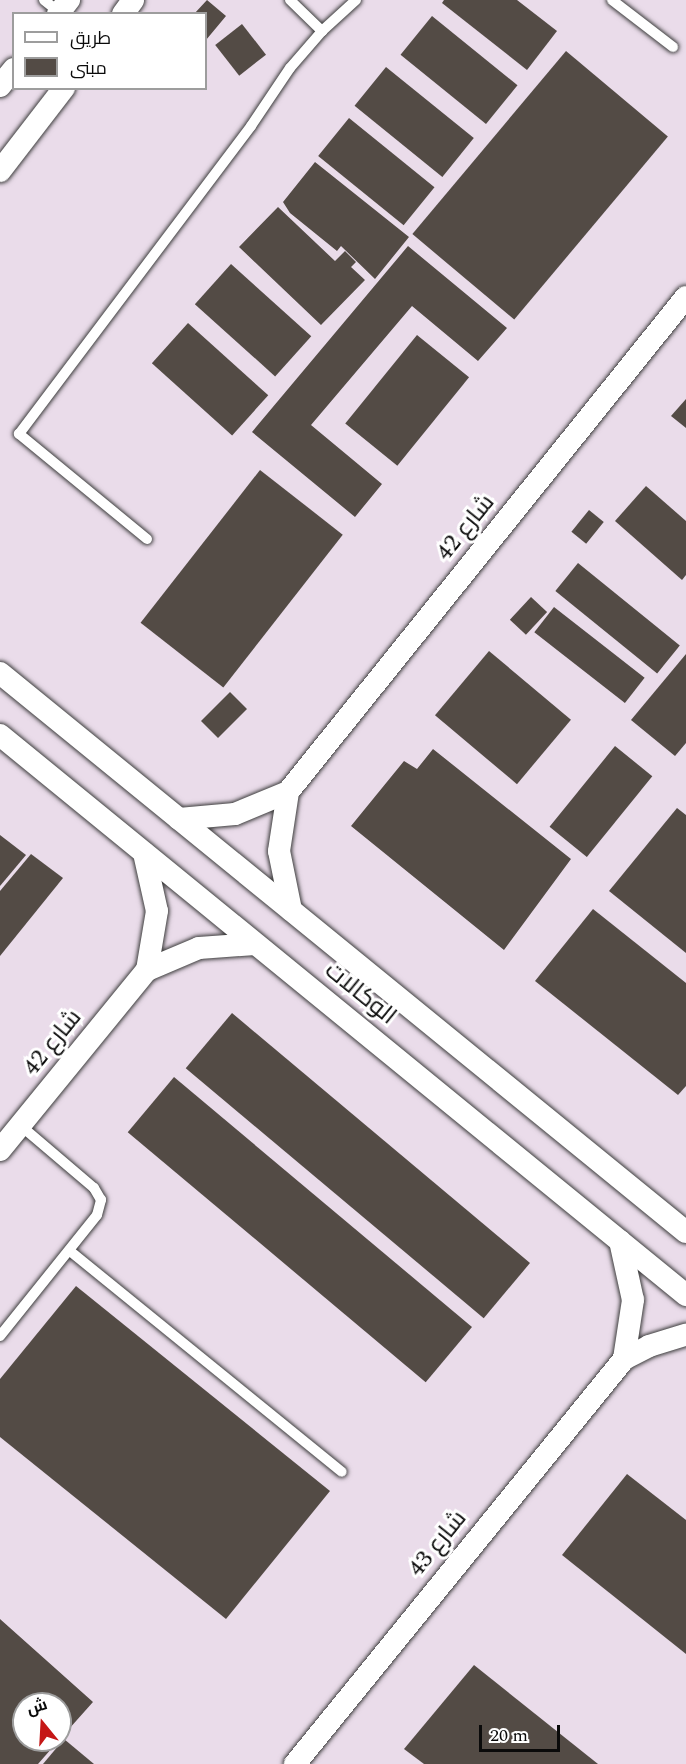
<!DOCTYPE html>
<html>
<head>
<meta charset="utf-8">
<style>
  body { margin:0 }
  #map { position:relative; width:686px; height:1764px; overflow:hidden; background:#fffbe6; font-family:Spectral,Cairo,serif }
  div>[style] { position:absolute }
  .industrial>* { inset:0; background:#eadcea }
  .building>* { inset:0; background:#534b45; transform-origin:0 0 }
  .roads { filter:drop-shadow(0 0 2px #3d3d3d) drop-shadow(0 0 2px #3d3d3d) }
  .service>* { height:10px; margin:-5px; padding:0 5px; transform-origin:5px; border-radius:5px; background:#fff }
  .minor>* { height:22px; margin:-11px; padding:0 11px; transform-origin:11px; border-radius:11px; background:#fff }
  span { translate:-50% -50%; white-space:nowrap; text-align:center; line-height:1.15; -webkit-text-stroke:6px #fff; paint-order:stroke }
  .street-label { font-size:24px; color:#0a0a0a }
  .legend { position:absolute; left:12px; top:12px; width:195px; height:78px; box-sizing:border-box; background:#fff; border:2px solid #9d9d9d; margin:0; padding:8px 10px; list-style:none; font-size:18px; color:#0a0a0a }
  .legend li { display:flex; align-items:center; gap:12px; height:30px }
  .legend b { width:30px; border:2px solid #9d9d9d }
  .north { position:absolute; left:12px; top:1692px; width:60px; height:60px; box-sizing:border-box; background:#fff; border:2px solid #9d9d9d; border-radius:50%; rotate:342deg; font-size:16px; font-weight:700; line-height:24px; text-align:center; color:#0a0a0a }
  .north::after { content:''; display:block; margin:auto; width:21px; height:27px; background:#c51716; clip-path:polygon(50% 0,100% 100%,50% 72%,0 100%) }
  .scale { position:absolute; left:479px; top:1725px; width:81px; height:27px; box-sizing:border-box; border:3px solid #0a0a0a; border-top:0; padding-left:8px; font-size:18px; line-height:21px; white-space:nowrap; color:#0a0a0a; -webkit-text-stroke:4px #fff; paint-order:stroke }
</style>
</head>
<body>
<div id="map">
  <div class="industrial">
    <div style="clip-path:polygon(evenodd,0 0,686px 0,686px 1764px,0 1764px,0 0,14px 14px,206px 14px,206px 88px,14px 88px,14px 14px,0 0,24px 1704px,60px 1704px,60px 1740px,24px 1740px,24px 1704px)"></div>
  </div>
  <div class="building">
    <div style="clip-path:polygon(207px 0,226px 16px,206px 40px,206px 14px,194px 14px)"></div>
    <div style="clip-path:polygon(444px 0,517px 0,557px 31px,527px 70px,442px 3px)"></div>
    <div style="left:432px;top:16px;width:110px;height:50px;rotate:39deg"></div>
    <div style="left:242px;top:24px;width:39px;height:34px;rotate:52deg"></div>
    <div style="left:566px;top:51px;width:133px;height:239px;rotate:40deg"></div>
    <div style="left:386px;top:67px;width:113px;height:50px;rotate:39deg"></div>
    <div style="left:349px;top:118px;width:110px;height:49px;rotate:39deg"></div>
    <div style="clip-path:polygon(315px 162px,409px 237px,375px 279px,341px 246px,337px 251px,290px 213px,283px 202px)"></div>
    <div style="clip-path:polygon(278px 207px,335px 261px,345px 251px,356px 262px,351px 267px,365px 280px,321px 325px,239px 247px)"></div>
    <div style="clip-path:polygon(408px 246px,507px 328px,478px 361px,412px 306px,311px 425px,382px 484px,355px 517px,252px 432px)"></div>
    <div style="left:231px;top:264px;width:108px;height:54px;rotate:42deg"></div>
    <div style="left:188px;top:323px;width:108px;height:54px;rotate:42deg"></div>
    <div style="left:417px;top:335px;width:67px;height:114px;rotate:39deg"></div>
    <div style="clip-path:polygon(686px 399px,686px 428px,671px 416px)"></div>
    <div style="left:260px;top:470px;width:105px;height:194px;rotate:38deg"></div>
    <div style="clip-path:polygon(646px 486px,686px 521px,686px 575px,682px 580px,615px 521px)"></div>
    <div style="left:589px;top:510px;width:19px;height:28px;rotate:39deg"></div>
    <div style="left:578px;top:563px;width:131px;height:36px;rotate:39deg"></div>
    <div style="left:531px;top:597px;width:22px;height:31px;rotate:43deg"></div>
    <div style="left:554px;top:607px;width:115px;height:32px;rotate:38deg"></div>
    <div style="left:489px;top:651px;width:107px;height:84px;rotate:40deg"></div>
    <div style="clip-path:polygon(686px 654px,686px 743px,675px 756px,631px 720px)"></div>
    <div style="left:230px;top:692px;width:24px;height:41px;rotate:45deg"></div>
    <div style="left:615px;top:746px;width:48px;height:104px;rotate:39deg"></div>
    <div style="clip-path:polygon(433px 749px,571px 859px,504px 950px,351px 826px,404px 761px,417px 769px)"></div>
    <div style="clip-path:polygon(677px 808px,686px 815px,686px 953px,609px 891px)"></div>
    <div style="clip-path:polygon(0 835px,26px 855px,0 886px)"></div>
    <div style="clip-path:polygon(31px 854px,63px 878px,0 956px,0 891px)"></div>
    <div style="clip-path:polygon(593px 909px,686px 983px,686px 1086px,678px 1095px,535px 981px)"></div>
    <div style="left:232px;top:1013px;width:389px;height:72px;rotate:40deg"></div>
    <div style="left:174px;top:1077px;width:389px;height:72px;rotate:40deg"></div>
    <div style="clip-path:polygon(76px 1286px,330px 1491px,226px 1619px,0 1437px,0 1379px)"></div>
    <div style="clip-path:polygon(627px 1474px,686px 1520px,686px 1654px,562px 1555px)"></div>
    <div style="clip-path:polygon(0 1619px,93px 1702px,60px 1739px,60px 1704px,24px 1704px,24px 1740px,59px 1740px,38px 1764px,0 1764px)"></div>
    <div style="clip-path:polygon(474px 1665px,598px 1764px,424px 1764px,404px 1749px)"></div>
    <div style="clip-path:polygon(64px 1739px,94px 1764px,43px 1764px)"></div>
  </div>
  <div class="roads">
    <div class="service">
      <div style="left:44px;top:0;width:19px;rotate:39deg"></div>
      <div style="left:290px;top:0;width:45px;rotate:44.1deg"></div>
      <div style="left:322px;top:31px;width:46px;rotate:-42.4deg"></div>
      <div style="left:612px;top:0;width:77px;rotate:37.6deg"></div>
      <div style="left:147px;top:539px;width:166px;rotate:-140.6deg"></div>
      <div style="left:19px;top:434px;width:386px;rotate:-53deg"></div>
      <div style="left:251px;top:126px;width:70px;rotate:-56.1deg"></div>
      <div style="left:290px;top:68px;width:49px;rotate:-49.1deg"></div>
      <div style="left:70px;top:1251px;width:350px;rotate:39.1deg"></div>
      <div style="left:0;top:1336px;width:155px;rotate:-51.3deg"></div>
      <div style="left:97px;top:1215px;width:16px;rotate:-75deg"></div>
      <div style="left:101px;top:1200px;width:14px;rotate:-120deg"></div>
      <div style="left:94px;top:1188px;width:97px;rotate:-139.6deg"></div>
    </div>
    <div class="minor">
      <div style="left:58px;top:14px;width:18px;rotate:-52deg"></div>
      <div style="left:123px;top:14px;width:17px;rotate:-54deg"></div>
      <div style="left:0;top:86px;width:22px;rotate:-51deg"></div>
      <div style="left:0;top:171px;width:105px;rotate:-52.4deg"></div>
      <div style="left:0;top:673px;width:885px;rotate:39.18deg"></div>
      <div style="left:0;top:735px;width:886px;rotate:39.23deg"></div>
      <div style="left:179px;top:819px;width:56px;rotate:-5.1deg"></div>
      <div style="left:235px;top:814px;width:57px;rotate:-22.5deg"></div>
      <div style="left:144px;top:853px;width:59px;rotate:77.4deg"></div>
      <div style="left:157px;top:911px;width:60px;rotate:99.6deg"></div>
      <div style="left:291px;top:910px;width:60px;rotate:-101.5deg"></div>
      <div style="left:279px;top:851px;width:60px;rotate:-81.3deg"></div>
      <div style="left:288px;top:792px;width:635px;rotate:-51.2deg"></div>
      <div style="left:0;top:1150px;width:232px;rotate:-50.8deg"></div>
      <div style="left:147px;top:970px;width:56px;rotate:-22.9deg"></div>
      <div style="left:199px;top:948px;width:56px;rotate:-4.1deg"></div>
      <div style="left:620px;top:1241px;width:60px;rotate:77.6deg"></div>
      <div style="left:633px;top:1300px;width:60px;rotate:98.7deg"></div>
      <div style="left:295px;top:1764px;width:522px;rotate:-50.91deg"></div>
      <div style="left:624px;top:1359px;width:28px;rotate:-27deg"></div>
      <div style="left:649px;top:1346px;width:39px;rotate:-17deg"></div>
    </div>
  </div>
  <div class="street-label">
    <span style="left:466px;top:528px;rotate:-51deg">شارع 42</span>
    <span style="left:360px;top:994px;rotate:39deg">الوكالات</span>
    <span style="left:53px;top:1043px;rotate:-51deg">شارع 42</span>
    <span style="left:438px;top:1544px;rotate:-51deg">شارع 43</span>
  </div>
  <ul class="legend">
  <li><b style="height:8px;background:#fff"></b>طريق</li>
  <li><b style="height:16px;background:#534b45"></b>مبنى</li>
  </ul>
  <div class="north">ش</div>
  <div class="scale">20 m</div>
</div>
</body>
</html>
